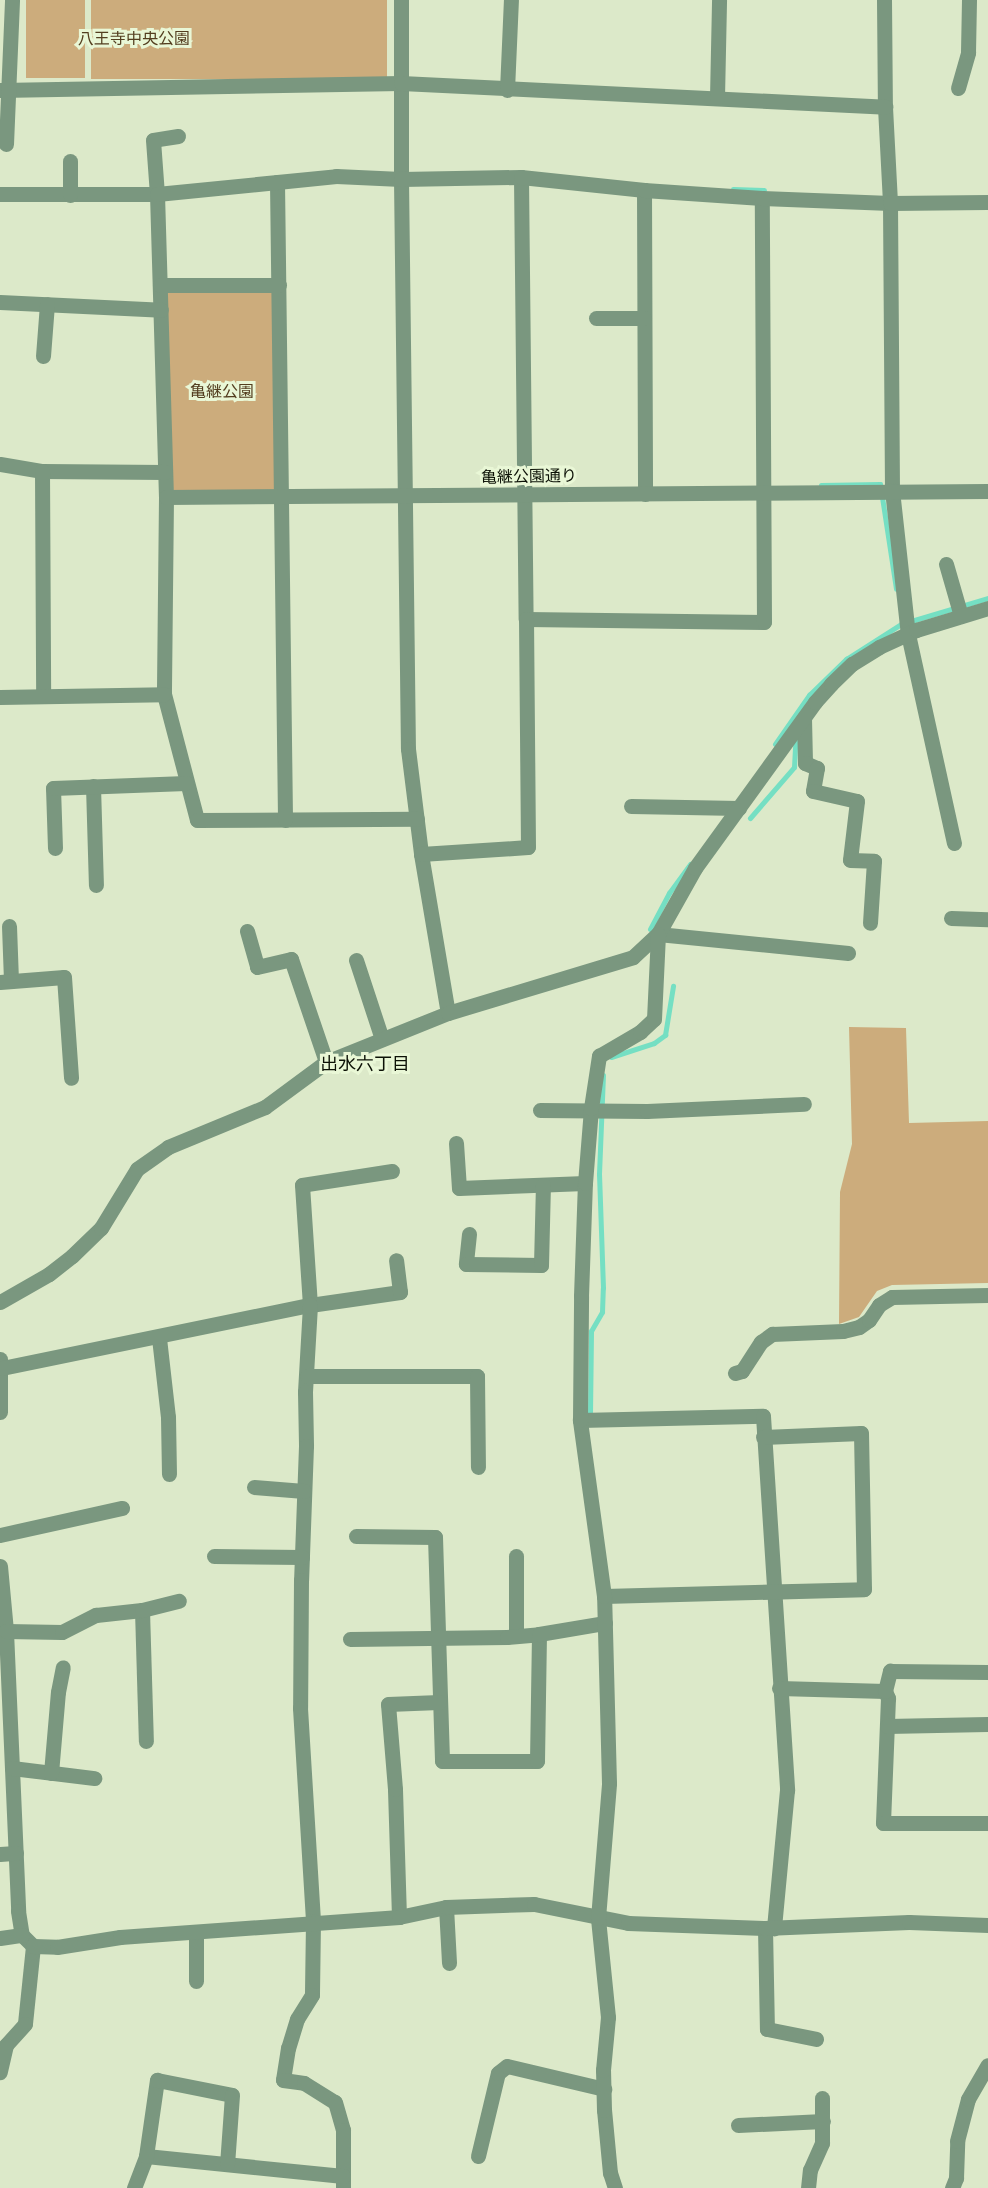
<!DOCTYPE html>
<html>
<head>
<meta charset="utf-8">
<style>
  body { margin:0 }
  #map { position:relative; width:988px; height:2188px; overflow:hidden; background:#dce9c9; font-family:Roboto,"Noto Sans JP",sans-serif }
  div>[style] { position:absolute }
  .green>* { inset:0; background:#ccac7c; transform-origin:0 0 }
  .stream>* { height:5px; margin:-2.5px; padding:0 2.5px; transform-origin:2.5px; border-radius:2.5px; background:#75dfc3 }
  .minor>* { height:15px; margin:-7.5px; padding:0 7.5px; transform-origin:7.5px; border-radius:7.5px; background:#7a977f }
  span { translate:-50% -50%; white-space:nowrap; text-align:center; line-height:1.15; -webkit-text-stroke:6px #e9f7d6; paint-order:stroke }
  .park-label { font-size:16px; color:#533e1f }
  .street-label { font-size:16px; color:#0c1106 }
  .neighbourhood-label { font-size:18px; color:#0c1106 }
</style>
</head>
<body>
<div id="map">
  <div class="green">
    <div style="left:26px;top:0;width:59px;height:78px"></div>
    <div style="left:91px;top:0;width:296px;height:79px"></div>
    <div style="left:166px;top:291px;width:108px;height:201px"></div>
    <div style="clip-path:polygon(849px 1027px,906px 1028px,909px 1123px,988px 1121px,988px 1283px,892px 1285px,877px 1291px,859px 1317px,839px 1324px,840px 1192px,852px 1144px)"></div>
  </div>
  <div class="stream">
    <div style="left:733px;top:189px;width:31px;rotate:2deg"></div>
    <div style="left:821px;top:485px;width:59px;rotate:-1deg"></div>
    <div style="left:880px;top:484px;width:106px;rotate:81.3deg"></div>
    <div style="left:775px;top:744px;width:60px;rotate:-55.2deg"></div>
    <div style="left:809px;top:695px;width:52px;rotate:-44.2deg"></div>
    <div style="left:846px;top:659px;width:65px;rotate:-32.5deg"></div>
    <div style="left:901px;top:624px;width:91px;rotate:-16.6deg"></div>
    <div style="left:750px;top:818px;width:67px;rotate:-49.2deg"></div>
    <div style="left:794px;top:767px;width:33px;rotate:-87deg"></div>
    <div style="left:650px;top:929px;width:41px;rotate:-62.2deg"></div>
    <div style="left:669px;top:893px;width:36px;rotate:-54deg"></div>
    <div style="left:611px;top:1057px;width:45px;rotate:-18deg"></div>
    <div style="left:654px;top:1043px;width:14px;rotate:-36deg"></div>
    <div style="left:665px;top:1035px;width:50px;rotate:-80.7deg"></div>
    <div style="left:590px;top:1414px;width:83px;rotate:-89.3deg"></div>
    <div style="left:591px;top:1331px;width:22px;rotate:-60deg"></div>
    <div style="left:602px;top:1312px;width:24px;rotate:-88deg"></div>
    <div style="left:603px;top:1288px;width:114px;rotate:-92deg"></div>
    <div style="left:599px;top:1174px;width:99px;rotate:-87.7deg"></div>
  </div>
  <div class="minor">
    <div style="left:401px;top:0;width:179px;rotate:90deg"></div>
    <div style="left:401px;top:179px;width:570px;rotate:89.3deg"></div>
    <div style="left:408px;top:749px;width:106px;rotate:82.9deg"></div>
    <div style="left:421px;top:854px;width:161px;rotate:80.4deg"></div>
    <div style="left:884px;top:0;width:107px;rotate:89.5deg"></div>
    <div style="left:885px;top:107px;width:96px;rotate:87deg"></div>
    <div style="left:890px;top:203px;width:287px;rotate:89.6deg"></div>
    <div style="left:892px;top:490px;width:145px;rotate:83.7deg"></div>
    <div style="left:908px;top:634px;width:214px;rotate:77.6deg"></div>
    <div style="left:958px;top:88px;width:37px;rotate:-74deg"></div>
    <div style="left:968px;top:52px;width:52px;rotate:-88.9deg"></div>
    <div style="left:0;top:90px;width:401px;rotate:-1deg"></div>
    <div style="left:401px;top:83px;width:485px;rotate:2.8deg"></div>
    <div style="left:507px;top:90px;width:90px;rotate:-87.5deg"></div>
    <div style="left:717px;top:98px;width:98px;rotate:-88.8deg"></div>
    <div style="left:178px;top:136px;width:25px;rotate:171deg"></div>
    <div style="left:153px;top:140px;width:54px;rotate:85.8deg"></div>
    <div style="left:157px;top:194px;width:303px;rotate:88.3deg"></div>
    <div style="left:166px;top:497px;width:197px;rotate:90.6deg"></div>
    <div style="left:164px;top:694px;width:130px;rotate:75.3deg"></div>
    <div style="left:197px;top:820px;width:220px;rotate:-0.3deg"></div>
    <div style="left:6px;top:144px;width:144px;rotate:-87.6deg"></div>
    <div style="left:521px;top:177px;width:442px;rotate:89.4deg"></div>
    <div style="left:526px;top:619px;width:238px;rotate:0.7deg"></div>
    <div style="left:764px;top:622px;width:424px;rotate:-90.3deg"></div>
    <div style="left:277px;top:182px;width:638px;rotate:89.28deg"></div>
    <div style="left:644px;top:190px;width:304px;rotate:89.8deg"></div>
    <div style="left:0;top:194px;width:157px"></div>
    <div style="left:157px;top:194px;width:180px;rotate:-5.7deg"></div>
    <div style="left:336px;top:176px;width:65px;rotate:2.6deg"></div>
    <div style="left:401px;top:179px;width:120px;rotate:-1deg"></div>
    <div style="left:521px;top:177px;width:124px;rotate:6deg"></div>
    <div style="left:644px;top:190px;width:118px;rotate:3.9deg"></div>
    <div style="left:762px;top:198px;width:128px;rotate:2.2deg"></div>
    <div style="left:890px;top:203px;width:98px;rotate:-0.6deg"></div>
    <div style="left:70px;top:195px;width:34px;rotate:-90deg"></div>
    <div style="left:160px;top:285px;width:119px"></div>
    <div style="left:0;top:302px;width:161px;rotate:2.8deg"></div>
    <div style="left:596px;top:318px;width:48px"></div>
    <div style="left:43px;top:356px;width:52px;rotate:-85.6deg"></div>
    <div style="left:0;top:464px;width:43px;rotate:9.5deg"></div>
    <div style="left:42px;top:471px;width:123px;rotate:0.5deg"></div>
    <div style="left:42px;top:471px;width:225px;rotate:89.7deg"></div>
    <div style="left:166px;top:497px;width:822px;rotate:-0.42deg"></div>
    <div style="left:946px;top:564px;width:54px;rotate:73.9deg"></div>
    <div style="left:0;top:697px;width:164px;rotate:-1deg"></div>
    <div style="left:804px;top:718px;width:45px;rotate:88.7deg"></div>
    <div style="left:805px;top:763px;width:13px;rotate:23deg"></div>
    <div style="left:817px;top:768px;width:23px;rotate:100deg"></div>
    <div style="left:813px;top:791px;width:45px;rotate:12.8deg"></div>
    <div style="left:857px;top:801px;width:59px;rotate:96.8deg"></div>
    <div style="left:850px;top:860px;width:24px;rotate:2deg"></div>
    <div style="left:874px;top:861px;width:62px;rotate:93.7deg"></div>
    <div style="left:93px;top:786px;width:99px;rotate:88.3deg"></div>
    <div style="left:631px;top:806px;width:108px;rotate:1.1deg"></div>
    <div style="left:55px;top:848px;width:60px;rotate:-91.9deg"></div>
    <div style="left:53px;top:788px;width:133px;rotate:-2.2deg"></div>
    <div style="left:421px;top:854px;width:107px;rotate:-3.7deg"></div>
    <div style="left:528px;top:847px;width:228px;rotate:-90.5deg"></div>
    <div style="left:951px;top:918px;width:37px;rotate:2deg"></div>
    <div style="left:9px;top:926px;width:55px;rotate:87.9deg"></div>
    <div style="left:247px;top:931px;width:37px;rotate:74deg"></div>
    <div style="left:257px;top:967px;width:35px;rotate:-13deg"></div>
    <div style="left:291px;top:959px;width:109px;rotate:71.2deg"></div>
    <div style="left:658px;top:934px;width:191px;rotate:5.7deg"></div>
    <div style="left:356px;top:960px;width:83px;rotate:71.8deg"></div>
    <div style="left:0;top:982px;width:64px;rotate:-4.5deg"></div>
    <div style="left:64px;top:977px;width:101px;rotate:86deg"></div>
    <div style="left:540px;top:1110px;width:107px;rotate:0.5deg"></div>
    <div style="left:647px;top:1111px;width:157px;rotate:-2.6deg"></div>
    <div style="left:456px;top:1143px;width:45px;rotate:86.2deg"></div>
    <div style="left:459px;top:1188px;width:126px;rotate:-2.3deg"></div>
    <div style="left:392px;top:1171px;width:91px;rotate:171.2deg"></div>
    <div style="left:302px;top:1185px;width:120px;rotate:86.2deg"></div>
    <div style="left:310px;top:1305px;width:91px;rotate:-8.2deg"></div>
    <div style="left:400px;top:1292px;width:32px;rotate:-97deg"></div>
    <div style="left:469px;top:1234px;width:30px;rotate:96deg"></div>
    <div style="left:466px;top:1264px;width:75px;rotate:0.8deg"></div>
    <div style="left:541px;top:1265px;width:80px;rotate:-88.6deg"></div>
    <div style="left:0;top:1302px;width:56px;rotate:-29.7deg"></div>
    <div style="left:49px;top:1274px;width:29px;rotate:-38deg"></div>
    <div style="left:72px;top:1256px;width:40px;rotate:-44deg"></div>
    <div style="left:101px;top:1228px;width:69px;rotate:-58.6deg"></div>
    <div style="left:137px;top:1169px;width:38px;rotate:-35deg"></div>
    <div style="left:168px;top:1147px;width:105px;rotate:-22.4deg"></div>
    <div style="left:265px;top:1107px;width:76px;rotate:-36.4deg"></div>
    <div style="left:326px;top:1062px;width:131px;rotate:-21.9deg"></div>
    <div style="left:448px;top:1013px;width:193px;rotate:-16.8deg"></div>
    <div style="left:633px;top:957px;width:34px;rotate:-43deg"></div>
    <div style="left:658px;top:934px;width:76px;rotate:-60.7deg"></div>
    <div style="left:695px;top:868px;width:205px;rotate:-54.1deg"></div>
    <div style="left:815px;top:702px;width:24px;rotate:-48deg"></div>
    <div style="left:831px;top:684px;width:29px;rotate:-44deg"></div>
    <div style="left:852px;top:664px;width:32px;rotate:-32deg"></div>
    <div style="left:879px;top:647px;width:41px;rotate:-24.7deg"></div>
    <div style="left:916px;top:630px;width:75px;rotate:-17deg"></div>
    <div style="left:159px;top:1338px;width:80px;rotate:83.5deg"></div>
    <div style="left:168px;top:1417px;width:57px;rotate:89deg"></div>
    <div style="left:0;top:1359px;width:53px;rotate:90deg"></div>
    <div style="left:2px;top:1368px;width:314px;rotate:-11.6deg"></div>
    <div style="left:310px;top:1305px;width:87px;rotate:93.3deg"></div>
    <div style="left:305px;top:1392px;width:54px;rotate:88.9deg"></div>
    <div style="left:306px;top:1446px;width:134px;rotate:92.1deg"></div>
    <div style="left:301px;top:1580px;width:128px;rotate:90.4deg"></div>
    <div style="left:300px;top:1708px;width:213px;rotate:86.5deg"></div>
    <div style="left:313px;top:1921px;width:74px;rotate:90.8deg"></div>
    <div style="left:312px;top:1995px;width:28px;rotate:122deg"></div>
    <div style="left:297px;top:2019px;width:30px;rotate:107deg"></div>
    <div style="left:288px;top:2048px;width:32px;rotate:99deg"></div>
    <div style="left:283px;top:2080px;width:21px;rotate:8deg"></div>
    <div style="left:304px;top:2083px;width:36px;rotate:32deg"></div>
    <div style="left:335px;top:2102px;width:29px;rotate:74deg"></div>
    <div style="left:343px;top:2130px;width:58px;rotate:90deg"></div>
    <div style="left:735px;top:1373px;width:7px;rotate:-16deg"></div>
    <div style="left:742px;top:1371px;width:35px;rotate:-57deg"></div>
    <div style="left:761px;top:1342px;width:14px;rotate:-36deg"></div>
    <div style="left:772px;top:1334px;width:71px;rotate:-2.4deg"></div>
    <div style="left:843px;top:1331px;width:16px;rotate:-14deg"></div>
    <div style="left:859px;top:1327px;width:12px;rotate:-35deg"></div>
    <div style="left:869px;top:1320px;width:18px;rotate:-56deg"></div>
    <div style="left:879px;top:1305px;width:15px;rotate:-32deg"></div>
    <div style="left:892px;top:1297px;width:96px;rotate:-1.2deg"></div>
    <div style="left:307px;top:1376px;width:170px"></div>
    <div style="left:477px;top:1376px;width:91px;rotate:89.4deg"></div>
    <div style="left:580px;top:1420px;width:183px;rotate:-1.3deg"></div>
    <div style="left:763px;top:1416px;width:375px;rotate:86.3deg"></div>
    <div style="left:787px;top:1790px;width:139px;rotate:95.4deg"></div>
    <div style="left:254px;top:1487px;width:50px;rotate:4.6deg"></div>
    <div style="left:0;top:1535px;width:125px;rotate:-12.5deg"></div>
    <div style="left:356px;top:1536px;width:79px;rotate:0.7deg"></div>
    <div style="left:435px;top:1537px;width:224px;rotate:88.2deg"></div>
    <div style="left:442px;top:1761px;width:95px"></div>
    <div style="left:537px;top:1761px;width:127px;rotate:-89.1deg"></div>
    <div style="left:214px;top:1556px;width:88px;rotate:0.7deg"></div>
    <div style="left:516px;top:1556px;width:80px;rotate:90deg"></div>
    <div style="left:0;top:1566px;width:65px;rotate:84.7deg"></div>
    <div style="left:6px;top:1631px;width:280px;rotate:87.5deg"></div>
    <div style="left:18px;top:1911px;width:24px;rotate:81deg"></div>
    <div style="left:22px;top:1935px;width:16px;rotate:45deg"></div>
    <div style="left:33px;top:1946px;width:78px;rotate:95.9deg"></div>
    <div style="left:25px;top:2024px;width:28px;rotate:132deg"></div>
    <div style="left:6px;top:2045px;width:28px;rotate:103deg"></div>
    <div style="left:604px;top:1596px;width:260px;rotate:-1.5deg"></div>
    <div style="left:864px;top:1589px;width:156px;rotate:-91.1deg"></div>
    <div style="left:861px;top:1433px;width:98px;rotate:177.7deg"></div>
    <div style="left:142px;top:1610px;width:131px;rotate:88.3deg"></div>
    <div style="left:6px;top:1631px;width:56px;rotate:1deg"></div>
    <div style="left:62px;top:1632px;width:38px;rotate:-27deg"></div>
    <div style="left:96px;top:1615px;width:46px;rotate:-6.2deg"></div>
    <div style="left:142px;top:1610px;width:38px;rotate:-14deg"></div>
    <div style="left:350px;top:1639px;width:157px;rotate:-0.7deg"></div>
    <div style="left:507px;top:1637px;width:32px;rotate:-5deg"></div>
    <div style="left:539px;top:1634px;width:67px;rotate:-9.5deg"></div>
    <div style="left:779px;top:1688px;width:106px;rotate:1.6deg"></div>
    <div style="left:885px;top:1691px;width:8px;rotate:67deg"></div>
    <div style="left:888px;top:1698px;width:125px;rotate:92.3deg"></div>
    <div style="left:883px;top:1823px;width:105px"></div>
    <div style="left:885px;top:1691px;width:21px;rotate:-76deg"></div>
    <div style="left:890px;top:1671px;width:98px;rotate:0.6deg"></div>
    <div style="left:887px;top:1726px;width:101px;rotate:-1.1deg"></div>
    <div style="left:12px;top:1768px;width:83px;rotate:7deg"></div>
    <div style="left:51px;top:1773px;width:81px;rotate:-85.1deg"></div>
    <div style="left:58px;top:1692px;width:25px;rotate:-79deg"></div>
    <div style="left:0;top:1854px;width:16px;rotate:-4deg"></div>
    <div style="left:446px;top:1907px;width:56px;rotate:86.9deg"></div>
    <div style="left:399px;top:1917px;width:128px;rotate:-91.8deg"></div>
    <div style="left:395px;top:1789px;width:85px;rotate:-94.7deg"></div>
    <div style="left:388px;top:1704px;width:51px;rotate:-2.2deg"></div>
    <div style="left:765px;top:1928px;width:101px;rotate:88.9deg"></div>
    <div style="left:767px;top:2029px;width:50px;rotate:11.5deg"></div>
    <div style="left:196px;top:1932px;width:49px;rotate:90deg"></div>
    <div style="left:0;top:1938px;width:22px;rotate:-8deg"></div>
    <div style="left:33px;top:1946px;width:24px;rotate:2deg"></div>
    <div style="left:57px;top:1947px;width:64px;rotate:-9deg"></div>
    <div style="left:120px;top:1937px;width:280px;rotate:-4.1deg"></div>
    <div style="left:399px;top:1917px;width:48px;rotate:-12deg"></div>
    <div style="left:446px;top:1907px;width:88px;rotate:-2deg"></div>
    <div style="left:534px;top:1904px;width:96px;rotate:11.4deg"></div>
    <div style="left:628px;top:1923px;width:137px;rotate:2.1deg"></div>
    <div style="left:765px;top:1928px;width:144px;rotate:-2.4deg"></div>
    <div style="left:909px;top:1922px;width:79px;rotate:2.2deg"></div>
    <div style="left:738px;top:2125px;width:85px;rotate:-2.7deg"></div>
    <div style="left:146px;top:2156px;width:198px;rotate:5.8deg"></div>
    <div style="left:478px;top:2156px;width:85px;rotate:-76.5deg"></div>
    <div style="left:498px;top:2073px;width:11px;rotate:-38deg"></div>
    <div style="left:507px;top:2066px;width:100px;rotate:13.3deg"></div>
    <div style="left:134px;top:2188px;width:34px;rotate:-69deg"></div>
    <div style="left:146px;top:2156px;width:77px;rotate:-81.8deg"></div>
    <div style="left:157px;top:2080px;width:76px;rotate:11.3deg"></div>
    <div style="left:232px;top:2095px;width:69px;rotate:94.1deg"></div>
    <div style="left:615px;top:2188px;width:16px;rotate:-108deg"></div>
    <div style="left:610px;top:2173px;width:63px;rotate:-95.4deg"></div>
    <div style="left:604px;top:2110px;width:40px;rotate:-91.4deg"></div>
    <div style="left:603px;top:2070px;width:53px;rotate:-84.6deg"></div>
    <div style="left:608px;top:2017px;width:100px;rotate:-95.8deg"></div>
    <div style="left:598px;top:1918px;width:135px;rotate:-85.3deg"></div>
    <div style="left:609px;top:1783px;width:187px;rotate:-91.5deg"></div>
    <div style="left:604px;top:1596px;width:178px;rotate:-97.8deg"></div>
    <div style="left:580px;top:1420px;width:124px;rotate:-89.5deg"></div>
    <div style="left:581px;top:1296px;width:113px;rotate:-88deg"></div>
    <div style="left:585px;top:1183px;width:75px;rotate:-85.4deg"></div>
    <div style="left:591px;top:1108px;width:53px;rotate:-81.3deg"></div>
    <div style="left:599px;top:1056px;width:48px;rotate:-30.3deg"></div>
    <div style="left:640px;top:1032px;width:19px;rotate:-43deg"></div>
    <div style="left:654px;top:1019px;width:85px;rotate:-87.3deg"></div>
    <div style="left:808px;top:2188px;width:18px;rotate:-84deg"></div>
    <div style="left:810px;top:2170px;width:30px;rotate:-66deg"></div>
    <div style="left:822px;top:2143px;width:45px;rotate:-90deg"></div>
    <div style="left:952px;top:2188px;width:11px;rotate:-68deg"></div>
    <div style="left:956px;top:2178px;width:37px;rotate:-88deg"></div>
    <div style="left:957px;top:2141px;width:43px;rotate:-75.3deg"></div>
    <div style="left:968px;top:2099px;width:39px;rotate:-60deg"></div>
  </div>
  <div class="park-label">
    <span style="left:134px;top:39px">八王寺中央公園</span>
    <span style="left:222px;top:392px">亀継公園</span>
  </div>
  <div class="street-label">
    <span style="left:529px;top:477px;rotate:-1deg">亀継公園通り</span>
  </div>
  <div class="neighbourhood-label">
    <span style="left:365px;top:1064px">出水六丁目</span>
  </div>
</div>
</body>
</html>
